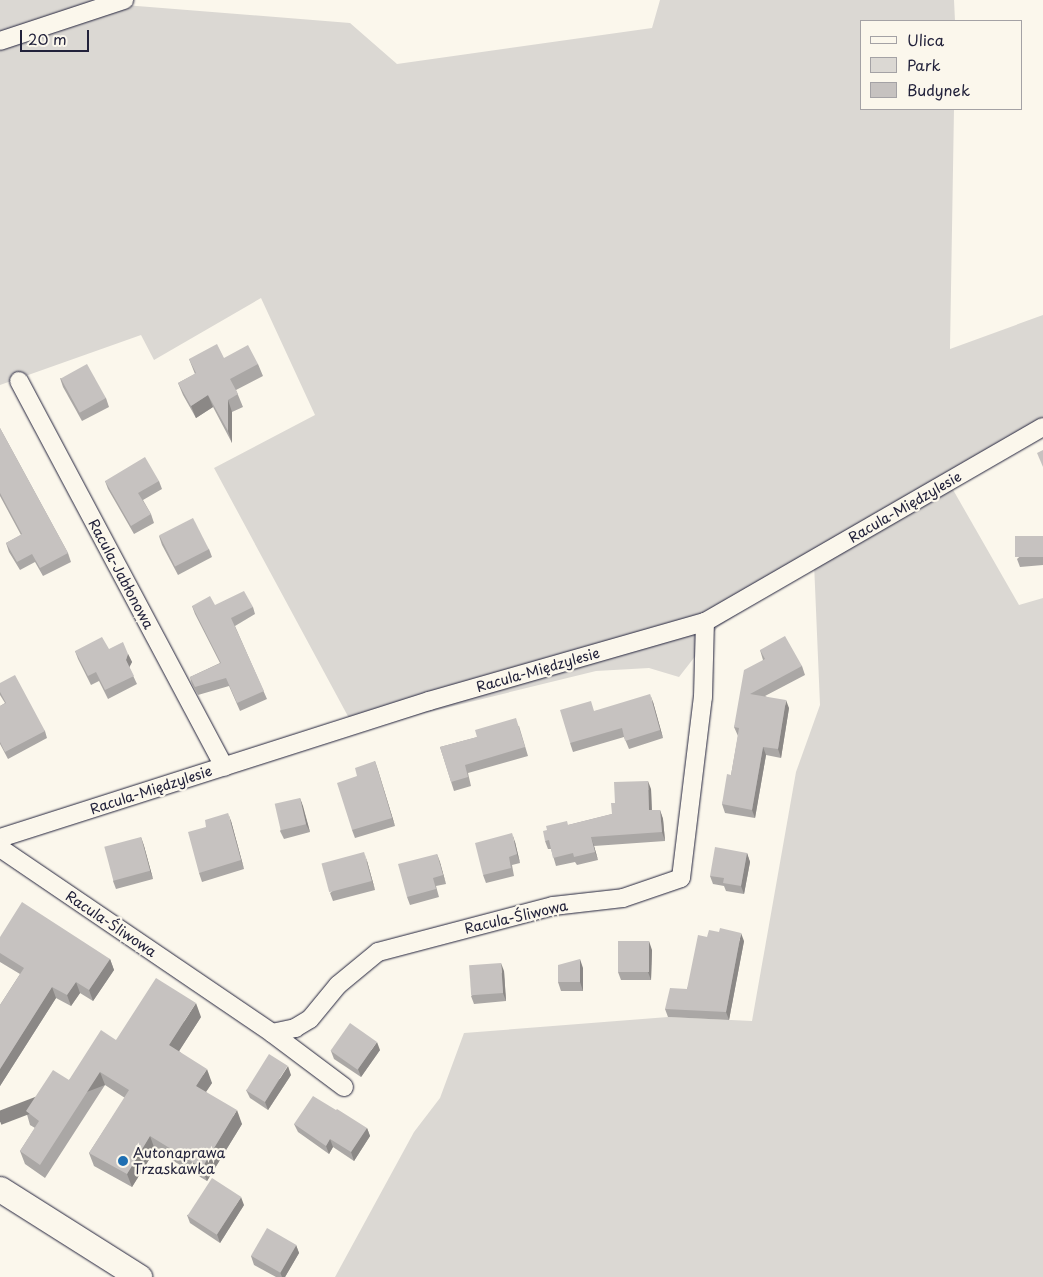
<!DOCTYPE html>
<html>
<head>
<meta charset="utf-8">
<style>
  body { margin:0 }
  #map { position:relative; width:1043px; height:1277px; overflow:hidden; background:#fbf7ec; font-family:"Playpen Sans",sans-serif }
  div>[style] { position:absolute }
  .green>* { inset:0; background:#dbd8d3 }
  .roads { filter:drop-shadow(0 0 1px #22223b) drop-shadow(0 0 1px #22223b) }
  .street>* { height:18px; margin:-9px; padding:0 9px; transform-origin:9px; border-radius:9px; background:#fbf7ec }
  .secondary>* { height:25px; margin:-12.5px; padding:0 12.5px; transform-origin:12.5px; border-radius:12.5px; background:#fbf7ec }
  .wall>* { inset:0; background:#aaa7a5 }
  .shaded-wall>* { inset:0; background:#8b8886; transform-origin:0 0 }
  .building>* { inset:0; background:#c6c2c0; transform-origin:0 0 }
  .dots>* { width:14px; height:14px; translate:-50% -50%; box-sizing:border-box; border:2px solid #fbf7ec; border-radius:50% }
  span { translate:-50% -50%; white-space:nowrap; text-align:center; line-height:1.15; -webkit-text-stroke:4.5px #fbf7ec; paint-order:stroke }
  .street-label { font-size:14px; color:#22223b }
  .poi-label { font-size:14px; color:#22223b }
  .left { translate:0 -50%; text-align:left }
  .legend { position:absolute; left:860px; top:20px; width:162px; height:90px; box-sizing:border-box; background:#fbf7ec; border:1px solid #a4a2a5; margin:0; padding:6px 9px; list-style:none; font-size:15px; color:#22223b }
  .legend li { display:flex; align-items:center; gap:10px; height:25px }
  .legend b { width:25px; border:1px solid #a4a2a5 }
  .scale { position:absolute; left:20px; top:30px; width:69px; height:22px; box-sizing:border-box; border:2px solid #22223b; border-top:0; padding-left:6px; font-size:15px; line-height:18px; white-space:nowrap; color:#22223b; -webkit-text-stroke:4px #fbf7ec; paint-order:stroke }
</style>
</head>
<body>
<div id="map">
  <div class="green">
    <div style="clip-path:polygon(0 0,122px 0,112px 4px,350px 23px,397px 64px,652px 28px,660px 0,954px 0,955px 21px,862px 21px,862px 109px,954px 109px,950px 349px,1043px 315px,1043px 431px,948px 481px,1019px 605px,1043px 598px,1043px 1277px,335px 1277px,414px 1132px,440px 1098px,464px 1033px,668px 1017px,752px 1021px,796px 772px,820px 705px,814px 563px,718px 627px,679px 677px,649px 668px,596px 671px,421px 714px,357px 733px,214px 468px,315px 415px,261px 298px,154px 360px,141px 335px,0 385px)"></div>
  </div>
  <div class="roads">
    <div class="street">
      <div style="left:0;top:41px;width:131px;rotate:-18.3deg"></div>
      <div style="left:19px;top:381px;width:437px;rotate:62deg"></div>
      <div style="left:0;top:838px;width:450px;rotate:-17.7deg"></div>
      <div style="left:429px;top:701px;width:287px;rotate:-16deg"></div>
      <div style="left:705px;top:622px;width:390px;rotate:-30deg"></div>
      <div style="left:0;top:848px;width:329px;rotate:34.2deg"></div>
      <div style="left:272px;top:1033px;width:90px;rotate:36.9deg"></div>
      <div style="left:272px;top:1033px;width:24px;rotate:-12deg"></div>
      <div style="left:295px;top:1028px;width:17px;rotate:-31deg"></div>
      <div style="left:310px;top:1019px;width:44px;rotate:-50.5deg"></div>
      <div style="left:338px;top:985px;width:52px;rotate:-39.5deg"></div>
      <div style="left:378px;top:952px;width:181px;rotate:-14.7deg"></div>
      <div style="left:553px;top:906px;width:70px;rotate:-6.5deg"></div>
      <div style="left:623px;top:898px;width:61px;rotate:-19deg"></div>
      <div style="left:681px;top:878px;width:182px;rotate:-83.1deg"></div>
      <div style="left:703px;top:697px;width:75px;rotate:-88.5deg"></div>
    </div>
    <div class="secondary">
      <div style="left:0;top:1189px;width:165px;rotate:32.3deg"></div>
    </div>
  </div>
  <div class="wall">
    <div style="clip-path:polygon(224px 358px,258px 364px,263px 376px,236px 390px,243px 407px,232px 412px,232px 443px,213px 407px,196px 418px,183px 395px,178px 383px,195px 374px,189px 359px)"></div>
    <div style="clip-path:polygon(60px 378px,106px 398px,109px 407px,82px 421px,63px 387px)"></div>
    <div style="clip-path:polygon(0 428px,68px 553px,71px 562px,43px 576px,35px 562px,20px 570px,9px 552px,6px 543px,21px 535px,0 496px)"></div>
    <div style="clip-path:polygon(105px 481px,159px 481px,162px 489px,143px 500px,151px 514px,154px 523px,134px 534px,108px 489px)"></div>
    <div style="clip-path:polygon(159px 536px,209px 549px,212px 557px,178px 575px,162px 545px)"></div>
    <div style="clip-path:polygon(1043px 536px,1043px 565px,1020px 567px,1017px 559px)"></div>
    <div style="clip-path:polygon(215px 605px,253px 607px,255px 614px,235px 626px,267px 699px,240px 711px,229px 686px,198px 695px,192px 685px,190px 677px,220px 663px,195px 614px,192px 606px)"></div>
    <div style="clip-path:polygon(109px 649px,128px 654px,132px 662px,129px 667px,137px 684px,108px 699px,99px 681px,91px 685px,78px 659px,75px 651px)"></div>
    <div style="clip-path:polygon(760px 650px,802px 666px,805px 675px,765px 696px,789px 708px,781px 758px,766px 755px,755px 818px,725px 813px,722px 804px,731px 775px,738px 736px,734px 727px,763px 660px)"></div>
    <div style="clip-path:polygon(0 683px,45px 731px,47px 738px,8px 759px,0 744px,0 706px,5px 703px,0 695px)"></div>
    <div style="clip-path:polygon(653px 702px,663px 738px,629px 749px,624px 737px,573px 752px,570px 743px,595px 711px)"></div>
    <div style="clip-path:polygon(519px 726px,528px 756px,468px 773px,471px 786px,454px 791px,440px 747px)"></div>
    <div style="clip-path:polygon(375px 761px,395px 826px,355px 838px,352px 830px,357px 776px)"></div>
    <div style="clip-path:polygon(651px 789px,652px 810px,660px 810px,663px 819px,665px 841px,594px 846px,598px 860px,577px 865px,575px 862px,556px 866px,551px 849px,548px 849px,545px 841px,568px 825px,612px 814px,615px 803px)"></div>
    <div style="clip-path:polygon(300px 798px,310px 832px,284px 839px,280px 831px)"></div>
    <div style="clip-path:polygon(231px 821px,244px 869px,202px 882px,199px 873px)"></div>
    <div style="clip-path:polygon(141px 837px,144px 846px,153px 879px,116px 889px,113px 881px)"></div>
    <div style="clip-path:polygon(515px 842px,520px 863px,512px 865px,514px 876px,486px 883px,483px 875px)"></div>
    <div style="clip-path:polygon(747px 853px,750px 862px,744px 894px,726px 891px,724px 886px,713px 884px,710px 876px)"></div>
    <div style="clip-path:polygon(437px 854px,446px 884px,436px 886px,439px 897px,410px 905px,407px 897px)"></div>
    <div style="clip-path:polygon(367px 861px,375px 890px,333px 901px,330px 893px)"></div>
    <div style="clip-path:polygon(0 937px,110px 959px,114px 970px,93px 1001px,80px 993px,71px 1006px,56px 998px,0 1086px,0 1005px,20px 974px,0 962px)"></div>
    <div style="clip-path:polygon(707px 937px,744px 941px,729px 1020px,668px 1017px,665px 1009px,687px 989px)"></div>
    <div style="clip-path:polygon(652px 950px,651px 980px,621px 980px,618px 972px)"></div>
    <div style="clip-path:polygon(583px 968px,583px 991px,561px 991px,558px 982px)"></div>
    <div style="clip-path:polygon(504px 971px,506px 1001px,474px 1004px,471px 996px)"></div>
    <div style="clip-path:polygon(201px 1017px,179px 1051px,212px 1083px,206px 1092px,242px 1124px,207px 1181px,155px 1150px,132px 1187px,94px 1166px,89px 1153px,125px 1098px,105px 1085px,45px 1178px,25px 1164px,20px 1151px,35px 1128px,30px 1125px,26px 1111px,69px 1080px,116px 1040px)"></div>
    <div style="clip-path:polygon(380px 1050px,361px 1077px,334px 1059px,331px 1051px)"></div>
    <div style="clip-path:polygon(291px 1075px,268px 1110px,250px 1098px,246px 1090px)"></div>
    <div style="clip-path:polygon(294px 1124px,367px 1128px,370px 1136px,354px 1161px,333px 1147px,329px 1154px,298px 1132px)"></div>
    <div style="clip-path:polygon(244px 1205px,220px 1243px,190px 1223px,187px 1215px)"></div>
    <div style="clip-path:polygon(296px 1245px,299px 1253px,285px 1277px,276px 1277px,254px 1265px,251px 1256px)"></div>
  </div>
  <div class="shaded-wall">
    <div style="clip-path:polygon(208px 395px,213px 407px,196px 418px,191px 406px)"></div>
    <div style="clip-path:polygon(228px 400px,232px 412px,232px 443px,228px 431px)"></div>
    <div style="clip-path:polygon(128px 654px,132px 662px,129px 668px,126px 660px)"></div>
    <div style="clip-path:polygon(650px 694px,653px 702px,663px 738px,660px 730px)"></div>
    <div style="clip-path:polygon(786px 700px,789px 708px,781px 758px,778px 749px)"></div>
    <div style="clip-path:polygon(763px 747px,766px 755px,755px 818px,752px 810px)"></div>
    <div style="clip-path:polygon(375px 761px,378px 770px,395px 826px,392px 818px)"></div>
    <div style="clip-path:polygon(648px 781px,651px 789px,652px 819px,649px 810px)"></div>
    <div style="clip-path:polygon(300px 798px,303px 806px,310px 832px,306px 824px)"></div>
    <div style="clip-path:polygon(660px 810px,663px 819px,665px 841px,662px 832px)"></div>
    <div style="clip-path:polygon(228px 813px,231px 821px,244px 869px,241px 860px)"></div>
    <div style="clip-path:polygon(512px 833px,515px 842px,520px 863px,517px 854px)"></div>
    <div style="clip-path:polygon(141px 837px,144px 846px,153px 879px,150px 871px)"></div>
    <div style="clip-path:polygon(591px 837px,594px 846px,598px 860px,595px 852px)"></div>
    <div style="clip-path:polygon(364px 852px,367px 861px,375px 890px,372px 881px)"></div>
    <div style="clip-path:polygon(747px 853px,750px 862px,744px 894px,741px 886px)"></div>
    <div style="clip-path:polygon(437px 854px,440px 862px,446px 884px,443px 875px)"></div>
    <div style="clip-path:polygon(741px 933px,744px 941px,729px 1020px,726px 1012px)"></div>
    <div style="clip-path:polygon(649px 941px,652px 950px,651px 980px,648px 972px)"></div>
    <div style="clip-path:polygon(110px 959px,114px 970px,93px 1001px,89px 990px)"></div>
    <div style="clip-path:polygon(580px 959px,583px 968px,583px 991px,580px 982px)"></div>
    <div style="clip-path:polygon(501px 963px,504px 971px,506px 1001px,503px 993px)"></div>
    <div style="clip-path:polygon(76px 982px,80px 993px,71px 1006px,67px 995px)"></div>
    <div style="clip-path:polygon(52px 987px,56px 998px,0 1086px,0 1069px)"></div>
    <div style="clip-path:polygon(196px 1003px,201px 1017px,174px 1059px,169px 1045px)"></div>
    <div style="clip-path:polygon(377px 1042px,380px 1050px,361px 1077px,358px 1069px)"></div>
    <div style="clip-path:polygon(288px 1066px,291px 1075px,268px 1110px,265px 1102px)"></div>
    <div style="clip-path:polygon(207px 1069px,212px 1083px,201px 1099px,196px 1086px)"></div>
    <div style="left:100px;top:1072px;width:14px;height:111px;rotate:69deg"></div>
    <div style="clip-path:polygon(237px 1110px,242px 1124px,207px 1181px,202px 1168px)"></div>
    <div style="clip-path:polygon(367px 1128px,370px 1136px,354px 1161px,351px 1152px)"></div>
    <div style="clip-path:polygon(150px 1136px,155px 1150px,132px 1187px,127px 1174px)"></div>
    <div style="clip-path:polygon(330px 1139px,333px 1147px,329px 1154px,326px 1146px)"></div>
    <div style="clip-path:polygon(241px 1197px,244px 1205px,220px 1243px,217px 1234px)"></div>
    <div style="clip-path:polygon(296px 1245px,299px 1253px,285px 1277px,282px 1277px,280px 1272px)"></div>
  </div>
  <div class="building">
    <div style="clip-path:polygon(217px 344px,224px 358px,248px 345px,258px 364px,230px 379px,238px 394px,228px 400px,228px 431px,208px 395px,191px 406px,178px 383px,196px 373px,189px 359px)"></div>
    <div style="left:87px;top:364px;width:39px;height:30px;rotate:61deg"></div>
    <div style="clip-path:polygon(0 428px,68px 553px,40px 568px,32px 554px,17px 562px,6px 543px,22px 534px,0 493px)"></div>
    <div style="clip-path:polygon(1043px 450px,1043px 467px,1037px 453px)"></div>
    <div style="clip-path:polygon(145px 457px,159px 481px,138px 493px,151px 514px,131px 526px,105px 481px)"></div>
    <div style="left:193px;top:518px;width:35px;height:38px;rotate:63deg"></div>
    <div style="left:1043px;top:536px;width:21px;height:28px;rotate:90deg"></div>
    <div style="clip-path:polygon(244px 591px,253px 607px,231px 618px,264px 691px,237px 703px,226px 678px,195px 687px,190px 677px,221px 663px,192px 606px,210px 596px,215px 605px)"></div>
    <div style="clip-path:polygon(785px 636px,802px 666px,750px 694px,786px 700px,778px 749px,763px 747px,752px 810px,722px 804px,727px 774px,731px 775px,739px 728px,734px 727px,744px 670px,765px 659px,760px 650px)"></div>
    <div style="clip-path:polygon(102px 637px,109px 649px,123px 642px,128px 654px,126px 660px,134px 676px,105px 690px,96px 672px,88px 676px,75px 651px)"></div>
    <div style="clip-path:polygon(15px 675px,45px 731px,5px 752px,0 742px,0 706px,6px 703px,0 692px,0 683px)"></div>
    <div style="clip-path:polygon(650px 694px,660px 730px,625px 741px,622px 728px,570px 743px,560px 710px,591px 701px,594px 711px)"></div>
    <div style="clip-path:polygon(516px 718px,525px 747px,465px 765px,468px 777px,451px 782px,440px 747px,477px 737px,475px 730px)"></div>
    <div style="clip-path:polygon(375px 761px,392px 818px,352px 830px,337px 783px,357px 776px,355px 768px)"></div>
    <div style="clip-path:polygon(648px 781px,649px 810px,660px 810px,662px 832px,591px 837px,595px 852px,574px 857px,573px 853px,553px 858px,549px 840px,545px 841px,543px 831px,547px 830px,546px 826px,567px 821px,568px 825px,612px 814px,611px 803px,615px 803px,614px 782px)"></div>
    <div style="left:300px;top:798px;width:27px;height:26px;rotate:77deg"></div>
    <div style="clip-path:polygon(228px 813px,241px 860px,199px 873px,188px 832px,206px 827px,205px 820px)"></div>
    <div style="clip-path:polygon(512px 833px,517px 854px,509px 857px,511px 868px,483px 875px,475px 843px)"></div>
    <div style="left:141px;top:837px;width:35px;height:38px;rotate:75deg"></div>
    <div style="clip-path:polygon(715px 847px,747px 853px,741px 886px,723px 883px,724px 878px,710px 876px)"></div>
    <div style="left:364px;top:852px;width:30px;height:44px;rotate:75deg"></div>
    <div style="clip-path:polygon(437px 854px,443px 875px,433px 878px,436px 889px,407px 897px,398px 864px)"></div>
    <div style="clip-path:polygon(22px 902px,110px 959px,89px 990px,76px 982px,67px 995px,52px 987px,0 1069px,0 1005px,24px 968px,0 953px,0 937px)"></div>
    <div style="clip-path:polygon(720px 928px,741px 933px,726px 1012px,665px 1009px,670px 988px,687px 989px,698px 935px,707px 937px,709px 930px,719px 932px)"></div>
    <div style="left:618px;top:941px;width:31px;height:31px"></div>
    <div style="clip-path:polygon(580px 959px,580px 982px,558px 982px,558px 965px)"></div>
    <div style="left:501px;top:963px;width:30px;height:32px;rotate:86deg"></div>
    <div style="clip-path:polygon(156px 978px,196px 1003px,169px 1045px,207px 1069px,196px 1086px,237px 1110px,202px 1168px,150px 1136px,127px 1174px,89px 1153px,129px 1090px,100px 1072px,40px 1165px,20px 1151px,39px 1121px,26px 1111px,53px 1070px,69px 1080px,101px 1030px,116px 1040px)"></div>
    <div style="left:350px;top:1023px;width:33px;height:34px;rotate:35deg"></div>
    <div style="left:269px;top:1054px;width:22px;height:43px;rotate:32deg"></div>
    <div style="clip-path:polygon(313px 1096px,336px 1110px,337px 1109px,367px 1128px,351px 1152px,330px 1139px,326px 1146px,294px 1124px)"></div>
    <div style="left:212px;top:1178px;width:35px;height:45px;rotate:33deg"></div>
    <div style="left:267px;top:1228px;width:34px;height:32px;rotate:30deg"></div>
  </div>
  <div class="dots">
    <div style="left:123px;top:1161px;background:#1f6fb2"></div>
  </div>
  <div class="street-label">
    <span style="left:905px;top:507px;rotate:-30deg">Racula-Międzylesie</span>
    <span style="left:121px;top:574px;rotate:62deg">Racula-Jabłonowa</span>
    <span style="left:538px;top:670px;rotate:-16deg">Racula-Międzylesie</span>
    <span style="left:151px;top:790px;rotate:-18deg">Racula-Międzylesie</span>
    <span style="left:516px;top:917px;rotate:-13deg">Racula-Śliwowa</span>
    <span style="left:111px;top:924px;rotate:34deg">Racula-Śliwowa</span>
  </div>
  <div class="poi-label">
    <span class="left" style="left:133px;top:1161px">Autonaprawa<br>Trzaskawka</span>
  </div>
  <ul class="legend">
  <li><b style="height:6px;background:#fbf7ec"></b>Ulica</li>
  <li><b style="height:14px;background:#dbd8d3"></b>Park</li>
  <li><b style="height:14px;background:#c6c2c0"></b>Budynek</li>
  </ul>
  <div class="scale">20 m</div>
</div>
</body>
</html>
